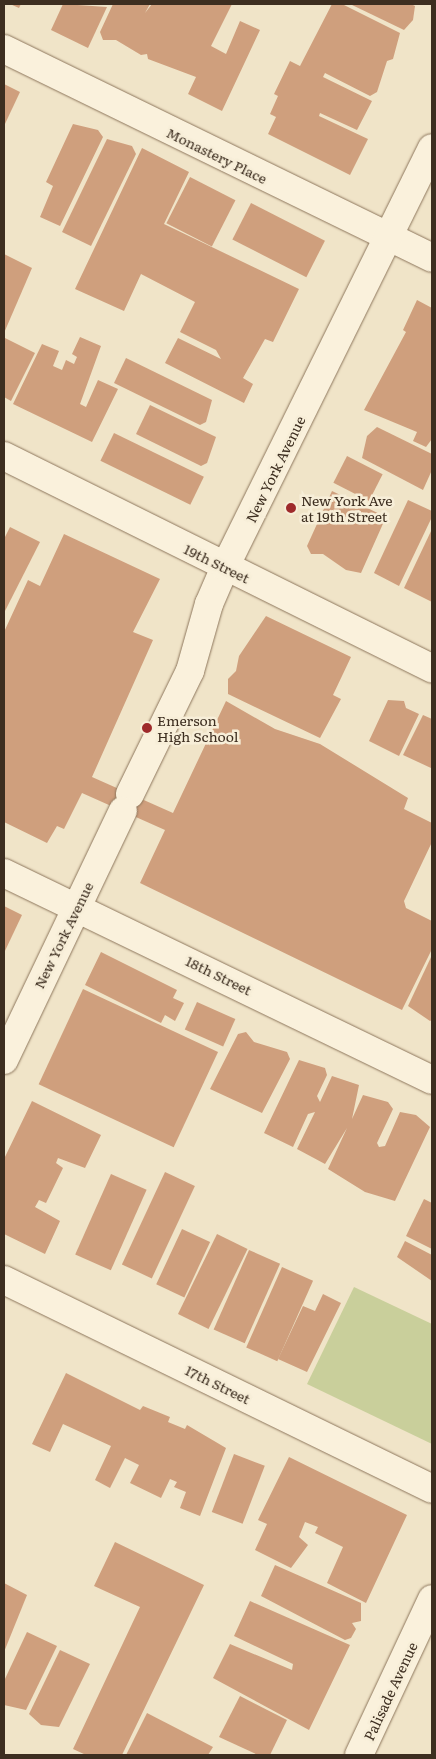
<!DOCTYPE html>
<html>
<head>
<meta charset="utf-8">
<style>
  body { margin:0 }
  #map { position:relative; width:436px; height:1759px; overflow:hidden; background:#f0e4c8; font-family:Literata,serif }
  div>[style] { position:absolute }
  .green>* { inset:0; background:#c9cf9b }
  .building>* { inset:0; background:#cf9f7d; transform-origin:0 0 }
  .roads { filter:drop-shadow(0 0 1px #8d765c) drop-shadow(0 0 1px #8d765c) }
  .minor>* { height:28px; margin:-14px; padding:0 14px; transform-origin:14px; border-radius:14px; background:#faf1dc }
  .tertiary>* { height:28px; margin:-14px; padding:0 14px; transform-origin:14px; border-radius:14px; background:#faf1dc }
  .secondary>* { height:28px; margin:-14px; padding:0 14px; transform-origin:14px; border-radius:14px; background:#faf1dc }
  .dots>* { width:14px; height:14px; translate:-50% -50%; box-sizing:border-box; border:2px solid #f7eed8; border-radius:50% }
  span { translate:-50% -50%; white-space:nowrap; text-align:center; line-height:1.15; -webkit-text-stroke:5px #f7eed8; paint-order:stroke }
  .street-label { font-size:14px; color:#3d2e20 }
  .poi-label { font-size:14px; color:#3d2e20 }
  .left { translate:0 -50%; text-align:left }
  .frame { position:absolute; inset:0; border:5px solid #3d2e20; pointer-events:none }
</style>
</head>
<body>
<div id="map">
  <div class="green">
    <div style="clip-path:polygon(354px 1287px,432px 1324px,432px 1444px,307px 1384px)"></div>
  </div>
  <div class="building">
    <div style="clip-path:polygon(10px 4px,21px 4px,19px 8px)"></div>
    <div style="clip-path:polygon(63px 4px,107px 7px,88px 48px,51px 30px)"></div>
    <div style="clip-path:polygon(113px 4px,150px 4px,145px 13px,152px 4px,232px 4px,211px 46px,226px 54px,240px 21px,260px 30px,222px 111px,188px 94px,196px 77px,148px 59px,147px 54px,141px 55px,116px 40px,103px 40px,100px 32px)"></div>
    <div style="clip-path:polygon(332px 4px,342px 4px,400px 33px,393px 59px,387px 61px,377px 92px,370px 96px,325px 73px,323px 77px,372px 101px,357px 130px,320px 113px,319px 116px,368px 139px,350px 175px,268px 134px,276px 117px,270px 114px,278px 96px,274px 94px,290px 61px,300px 66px)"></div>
    <div style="clip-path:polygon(350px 4px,411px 4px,415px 6px,413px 20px,404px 30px)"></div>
    <div style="clip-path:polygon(4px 84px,20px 92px,4px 126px)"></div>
    <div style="clip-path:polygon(73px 124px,98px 130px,103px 137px,60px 226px,40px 217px,53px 186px,46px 182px)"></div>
    <div style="clip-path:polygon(107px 139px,132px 146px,136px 154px,91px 246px,62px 232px)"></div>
    <div style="clip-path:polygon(142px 148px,189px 172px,164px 224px,299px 289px,273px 342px,265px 339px,243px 378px,253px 384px,244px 403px,165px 363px,178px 338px,221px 359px,216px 350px,180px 332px,195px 302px,141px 274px,124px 311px,75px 289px)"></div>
    <div style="left:190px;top:177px;width:51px;height:52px;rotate:27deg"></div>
    <div style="left:251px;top:203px;width:83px;height:41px;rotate:27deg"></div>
    <div style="clip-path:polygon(4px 254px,32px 268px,4px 333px)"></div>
    <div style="clip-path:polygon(417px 300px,432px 308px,432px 439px,426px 447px,413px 441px,417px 432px,364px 410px,406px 332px,403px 330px)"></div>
    <div style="clip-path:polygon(80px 337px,101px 346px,80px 404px,86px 407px,98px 380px,118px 389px,92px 442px,13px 404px,42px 344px,59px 351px,53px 366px,62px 370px,66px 360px,74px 364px,77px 357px,72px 354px)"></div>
    <div style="clip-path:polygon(5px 338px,35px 353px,11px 401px,4px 397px)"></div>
    <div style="clip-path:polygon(126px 358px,212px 400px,206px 422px,200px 425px,114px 383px)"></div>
    <div style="clip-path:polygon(150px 405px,216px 437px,207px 463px,201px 466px,136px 434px)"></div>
    <div style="clip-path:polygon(377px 427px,432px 454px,432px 470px,423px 490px,362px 458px,367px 436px)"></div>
    <div style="left:114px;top:433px;width:100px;height:31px;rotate:26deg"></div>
    <div style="left:347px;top:456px;width:40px;height:30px;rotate:27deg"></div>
    <div style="clip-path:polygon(332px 491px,386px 517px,361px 573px,346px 570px,323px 554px,311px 554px,307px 546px)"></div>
    <div style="clip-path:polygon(408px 500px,432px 511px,432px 517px,399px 586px,374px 573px)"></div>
    <div style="clip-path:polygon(10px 527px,40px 542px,4px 613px,4px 539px)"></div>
    <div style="clip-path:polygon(432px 529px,432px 602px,404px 588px)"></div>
    <div style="clip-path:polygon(64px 534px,160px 579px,133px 632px,153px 640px,92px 777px,173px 813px,226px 701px,275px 729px,320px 744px,408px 798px,404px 809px,432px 823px,432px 842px,404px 901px,406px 908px,432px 921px,432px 949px,402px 1010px,140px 883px,165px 830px,82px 793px,64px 829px,57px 826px,47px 843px,4px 822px,4px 632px,28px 580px,40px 586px)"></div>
    <div style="clip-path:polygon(266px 616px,351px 657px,333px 695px,341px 699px,320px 738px,228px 694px,228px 679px,236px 671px,239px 656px)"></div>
    <div style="clip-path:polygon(388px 700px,404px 701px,406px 708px,419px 714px,399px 756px,369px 741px)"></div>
    <div style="clip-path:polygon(423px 715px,432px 719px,431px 768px,403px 755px)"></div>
    <div style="clip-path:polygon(4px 906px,22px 915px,4px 953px)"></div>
    <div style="clip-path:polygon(101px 952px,177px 990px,173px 998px,184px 1003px,175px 1021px,165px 1015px,161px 1023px,85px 985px)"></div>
    <div style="clip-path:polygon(432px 955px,432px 1020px,430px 1021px,408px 1006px)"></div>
    <div style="left:83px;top:989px;width:149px;height:105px;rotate:25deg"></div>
    <div style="left:197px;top:1002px;width:42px;height:30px;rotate:24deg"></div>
    <div style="clip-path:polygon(246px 1032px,254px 1042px,287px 1052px,290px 1059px,262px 1113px,210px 1089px,238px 1034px)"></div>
    <div style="clip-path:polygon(299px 1060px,325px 1068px,327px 1075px,317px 1096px,320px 1102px,332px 1076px,359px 1085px,352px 1119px,363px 1095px,388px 1102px,393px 1109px,377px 1143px,379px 1147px,385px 1146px,400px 1112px,416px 1115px,430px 1127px,395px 1201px,365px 1192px,328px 1169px,347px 1128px,325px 1164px,297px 1149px,315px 1112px,308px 1114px,293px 1147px,264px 1133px)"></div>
    <div style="clip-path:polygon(32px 1101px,101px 1135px,85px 1168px,58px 1158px,56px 1163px,63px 1168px,46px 1203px,39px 1200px,35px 1207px,60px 1221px,45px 1254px,4px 1234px,4px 1159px)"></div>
    <div style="left:165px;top:1172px;width:33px;height:102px;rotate:25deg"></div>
    <div style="left:111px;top:1174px;width:39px;height:88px;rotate:24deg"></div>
    <div style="clip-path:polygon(424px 1199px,432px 1203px,432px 1249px,406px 1236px)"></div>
    <div style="left:182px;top:1229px;width:31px;height:61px;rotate:25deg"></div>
    <div style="left:217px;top:1234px;width:34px;height:89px;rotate:26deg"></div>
    <div style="clip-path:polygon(405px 1241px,432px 1255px,432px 1281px,397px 1257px)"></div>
    <div style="left:249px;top:1250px;width:34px;height:87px;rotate:24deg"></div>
    <div style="left:282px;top:1267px;width:34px;height:88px;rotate:24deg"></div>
    <div style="clip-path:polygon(323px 1294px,341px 1303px,307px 1372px,278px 1359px,303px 1306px,315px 1311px)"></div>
    <div style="clip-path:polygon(66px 1373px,140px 1410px,143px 1406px,170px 1417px,168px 1422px,185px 1429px,187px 1425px,226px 1448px,200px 1516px,180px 1508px,186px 1492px,174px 1487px,177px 1482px,170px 1479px,161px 1498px,130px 1483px,139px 1465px,125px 1458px,110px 1488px,95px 1480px,111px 1446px,63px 1424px,50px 1452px,32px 1444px)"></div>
    <div style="left:234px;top:1454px;width:33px;height:62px;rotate:21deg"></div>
    <div style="clip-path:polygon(289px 1457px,407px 1515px,366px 1603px,327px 1583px,343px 1547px,315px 1533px,318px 1527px,305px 1522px,299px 1537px,308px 1545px,291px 1568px,255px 1550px,267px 1524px,258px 1520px)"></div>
    <div style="clip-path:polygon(115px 1542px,204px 1585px,122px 1755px,86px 1755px,73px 1749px,140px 1607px,94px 1586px)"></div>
    <div style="clip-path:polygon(275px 1565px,361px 1603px,361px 1621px,352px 1623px,356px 1629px,351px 1638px,345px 1640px,261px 1596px)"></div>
    <div style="clip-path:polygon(4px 1583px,27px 1595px,4px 1652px)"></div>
    <div style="clip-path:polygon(250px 1601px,350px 1645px,309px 1730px,213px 1678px,230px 1644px,292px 1670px,293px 1664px,234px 1636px)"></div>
    <div style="clip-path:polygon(27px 1632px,57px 1646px,26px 1710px,4px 1705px,4px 1681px)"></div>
    <div style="clip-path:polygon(60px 1650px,90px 1664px,59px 1727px,41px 1725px,29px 1714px)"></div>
    <div style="clip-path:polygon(240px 1696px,287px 1720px,270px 1755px,258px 1755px,219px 1737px)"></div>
    <div style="clip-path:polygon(147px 1713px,213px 1747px,208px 1755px,126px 1755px)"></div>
  </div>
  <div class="roads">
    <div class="minor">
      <div style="left:4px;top:49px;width:476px;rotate:26deg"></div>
      <div style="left:4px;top:456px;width:478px;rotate:26.4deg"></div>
      <div style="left:4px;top:873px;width:475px;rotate:25.8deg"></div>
      <div style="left:4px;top:1280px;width:476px;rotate:26deg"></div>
    </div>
    <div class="tertiary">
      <div style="left:130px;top:794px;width:137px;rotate:-64deg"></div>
      <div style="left:190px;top:671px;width:70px;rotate:-74.2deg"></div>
      <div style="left:209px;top:604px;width:40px;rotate:-66.6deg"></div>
      <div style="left:225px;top:567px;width:467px;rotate:-63.7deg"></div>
      <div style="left:4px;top:1060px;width:276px;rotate:-64.5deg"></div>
    </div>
    <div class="secondary">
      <div style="left:359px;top:1755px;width:172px;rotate:-64.9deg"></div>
    </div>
  </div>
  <div class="dots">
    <div style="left:291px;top:508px;background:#9e2a2b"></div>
    <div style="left:147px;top:728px;background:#9e2a2b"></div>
  </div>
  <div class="street-label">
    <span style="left:217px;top:155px;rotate:26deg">Monastery Place</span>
    <span style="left:275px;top:469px;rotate:-64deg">New York Avenue</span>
    <span style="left:217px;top:563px;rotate:26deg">19th Street</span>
    <span style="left:63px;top:935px;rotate:-64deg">New York Avenue</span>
    <span style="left:219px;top:975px;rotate:26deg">18th Street</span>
    <span style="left:218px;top:1384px;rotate:26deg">17th Street</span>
    <span style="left:390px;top:1691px;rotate:-65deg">Palisade Avenue</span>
  </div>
  <div class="poi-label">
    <span class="left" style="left:301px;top:508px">New York Ave<br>at 19th Street</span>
    <span class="left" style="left:157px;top:728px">Emerson<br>High School</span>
  </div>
  <div class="frame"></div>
</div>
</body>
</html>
